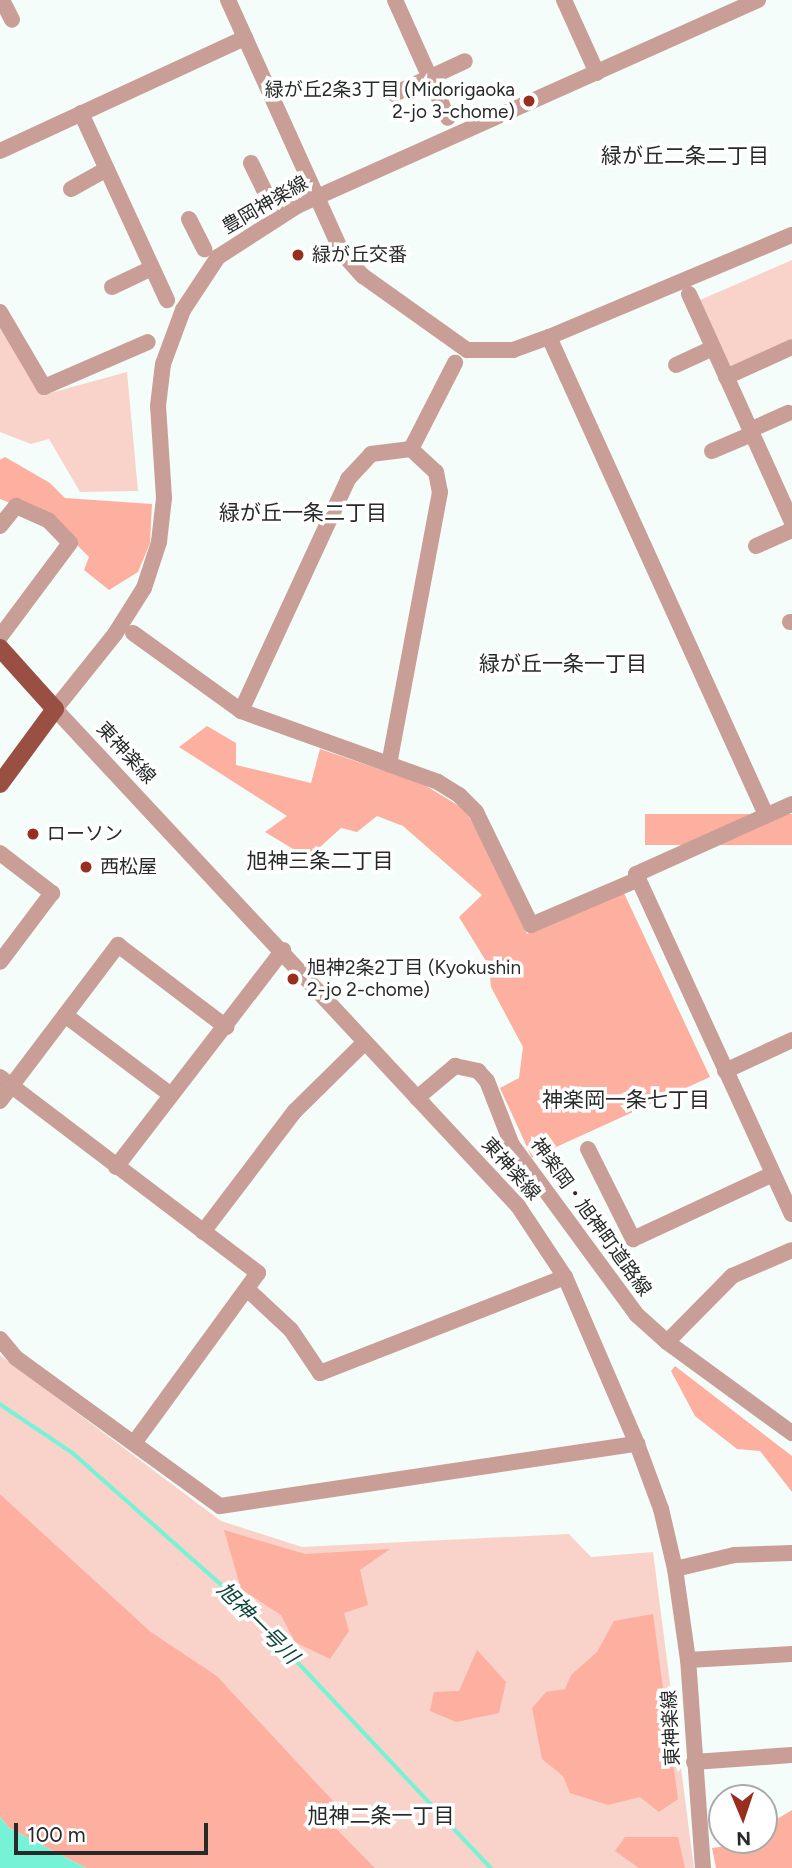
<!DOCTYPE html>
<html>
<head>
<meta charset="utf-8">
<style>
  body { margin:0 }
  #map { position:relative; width:792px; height:1868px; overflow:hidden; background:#f4fdfa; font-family:Figtree,"Noto Sans JP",sans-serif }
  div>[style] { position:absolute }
  .green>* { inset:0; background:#f9d2ca }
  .forest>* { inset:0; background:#fdafa0; transform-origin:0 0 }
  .water>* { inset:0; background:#76f2d7 }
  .stream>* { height:3.5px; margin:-1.75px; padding:0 1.75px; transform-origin:1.75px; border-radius:1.75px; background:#76f2d7 }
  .minor>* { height:16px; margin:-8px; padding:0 8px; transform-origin:8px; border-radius:8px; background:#c99e96 }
  .major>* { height:18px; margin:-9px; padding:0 9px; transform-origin:9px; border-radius:9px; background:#995043 }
  .dots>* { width:19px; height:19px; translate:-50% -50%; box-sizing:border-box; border:4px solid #fff; border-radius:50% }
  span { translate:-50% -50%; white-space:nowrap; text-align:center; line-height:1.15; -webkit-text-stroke:7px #fff; paint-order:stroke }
  .poi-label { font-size:19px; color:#272a29 }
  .right { translate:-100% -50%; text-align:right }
  .left { translate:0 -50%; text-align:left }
  .street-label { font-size:19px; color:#272a29 }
  .neighbourhood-label { font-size:21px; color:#272a29 }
  .water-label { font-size:21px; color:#0c453a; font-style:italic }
  .north { position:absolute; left:708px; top:1784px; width:70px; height:70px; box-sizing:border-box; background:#fff; border:2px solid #a9aaa9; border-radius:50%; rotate:178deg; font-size:19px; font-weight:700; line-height:28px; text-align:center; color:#272a29 }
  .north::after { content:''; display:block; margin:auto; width:24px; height:32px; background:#982e1e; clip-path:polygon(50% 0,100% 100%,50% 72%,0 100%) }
  .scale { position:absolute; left:14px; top:1823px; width:194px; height:32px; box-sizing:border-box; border:4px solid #272a29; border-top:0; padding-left:9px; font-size:21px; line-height:24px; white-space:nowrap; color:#272a29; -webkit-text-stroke:5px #fff; paint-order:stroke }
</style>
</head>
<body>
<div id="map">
  <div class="green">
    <div style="clip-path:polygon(792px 260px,792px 341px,729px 368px,700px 300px)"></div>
    <div style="clip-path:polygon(0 321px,43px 395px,127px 372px,138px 491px,80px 492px,49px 439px,31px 444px,0 432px)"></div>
    <div style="clip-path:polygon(0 1355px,221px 1521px,302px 1547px,569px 1534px,591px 1557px,653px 1552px,694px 1868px,375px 1868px,333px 1825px,337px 1805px,217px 1676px,151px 1632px,0 1494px)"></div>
  </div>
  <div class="forest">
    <div style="clip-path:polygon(5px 457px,50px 483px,65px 498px,152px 504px,150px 543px,138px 572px,109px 590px,84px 570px,89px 557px,51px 519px,0 499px,0 460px)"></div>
    <div style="clip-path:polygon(207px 726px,236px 743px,236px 765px,311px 783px,320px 749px,423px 784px,464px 809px,485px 842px,527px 934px,623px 891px,710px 1077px,532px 1158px,500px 1088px,519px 1078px,523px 1047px,491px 987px,489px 966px,459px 917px,482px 895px,403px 826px,377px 816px,357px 832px,341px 828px,308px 858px,265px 832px,287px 816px,179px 747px)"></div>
    <div style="left:792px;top:814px;width:31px;height:147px;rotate:90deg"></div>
    <div style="clip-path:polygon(675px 1366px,792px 1456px,792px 1492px,760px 1451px,737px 1449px,695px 1416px,671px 1371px)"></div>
    <div style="clip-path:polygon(0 1494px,151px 1632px,217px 1676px,337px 1805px,333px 1825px,375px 1868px,86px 1868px,9px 1828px,0 1817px)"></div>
    <div style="clip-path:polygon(224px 1530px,305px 1554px,390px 1549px,360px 1570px,368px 1605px,344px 1613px,349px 1631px,330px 1659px,295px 1642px,281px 1615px,241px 1589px)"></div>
    <div style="clip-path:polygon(653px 1614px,678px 1799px,659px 1812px,640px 1797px,608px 1805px,570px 1793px,563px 1776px,542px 1759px,532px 1708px,546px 1692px,565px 1689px,571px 1675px,597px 1652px,614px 1621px)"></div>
    <div style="clip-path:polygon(477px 1650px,506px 1682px,499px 1713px,456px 1722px,430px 1711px,434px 1692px,459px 1691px)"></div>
    <div style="clip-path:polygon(792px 1810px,792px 1868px,716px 1868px,712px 1848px,764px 1840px,764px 1827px)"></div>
    <div style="clip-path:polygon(625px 1837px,678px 1837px,685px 1868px,639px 1868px,615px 1851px)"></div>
  </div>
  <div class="water">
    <div style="clip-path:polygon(0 1817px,9px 1828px,86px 1868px,0 1868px)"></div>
  </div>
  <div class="stream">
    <div style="left:0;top:1404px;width:88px;rotate:33.9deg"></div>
    <div style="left:73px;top:1453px;width:229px;rotate:41.6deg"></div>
    <div style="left:244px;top:1605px;width:361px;rotate:46.8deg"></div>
  </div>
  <div class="minor">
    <div style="left:2px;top:0;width:22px;rotate:63deg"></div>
    <div style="left:228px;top:0;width:277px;rotate:65.7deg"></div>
    <div style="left:342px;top:253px;width:31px;rotate:48deg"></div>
    <div style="left:363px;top:276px;width:128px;rotate:35.4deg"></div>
    <div style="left:467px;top:350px;width:46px"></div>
    <div style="left:513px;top:350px;width:38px;rotate:-20deg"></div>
    <div style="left:549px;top:337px;width:264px;rotate:-22.8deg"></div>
    <div style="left:395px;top:0;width:129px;rotate:65.8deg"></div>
    <div style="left:564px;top:0;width:80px;rotate:65.7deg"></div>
    <div style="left:394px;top:94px;width:78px;rotate:-24.9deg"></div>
    <div style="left:81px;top:113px;width:206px;rotate:65.3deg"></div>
    <div style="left:0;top:151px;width:270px;rotate:-24.8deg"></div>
    <div style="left:251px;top:163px;width:41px;rotate:64.1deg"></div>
    <div style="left:71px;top:189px;width:41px;rotate:-29.1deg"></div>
    <div style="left:189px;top:219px;width:34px;rotate:63deg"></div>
    <div style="left:112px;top:287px;width:44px;rotate:-25.4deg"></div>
    <div style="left:689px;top:294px;width:250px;rotate:65.7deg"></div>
    <div style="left:0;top:312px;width:87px;rotate:59.6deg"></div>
    <div style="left:44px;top:387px;width:113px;rotate:-23.4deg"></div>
    <div style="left:549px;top:337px;width:525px;rotate:65.58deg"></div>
    <div style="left:676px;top:365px;width:41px;rotate:-24.7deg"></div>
    <div style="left:726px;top:377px;width:72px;rotate:-24.4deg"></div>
    <div style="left:750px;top:430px;width:42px;rotate:-24.1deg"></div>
    <div style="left:411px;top:449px;width:97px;rotate:-62.9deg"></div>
    <div style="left:712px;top:451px;width:43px;rotate:-23deg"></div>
    <div style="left:0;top:526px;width:26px;rotate:-51deg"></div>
    <div style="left:16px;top:506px;width:36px;rotate:24deg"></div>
    <div style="left:49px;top:521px;width:30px;rotate:46deg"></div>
    <div style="left:70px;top:543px;width:117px;rotate:126.7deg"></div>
    <div style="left:756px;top:546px;width:39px;rotate:-24deg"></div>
    <div style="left:790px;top:622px;width:2px"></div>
    <div style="left:133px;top:633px;width:133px;rotate:35.8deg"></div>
    <div style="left:241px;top:711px;width:209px;rotate:19.8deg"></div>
    <div style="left:438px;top:782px;width:25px;rotate:32deg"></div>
    <div style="left:459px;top:795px;width:24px;rotate:45deg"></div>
    <div style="left:476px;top:812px;width:126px;rotate:64deg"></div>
    <div style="left:531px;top:925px;width:117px;rotate:-23.1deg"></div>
    <div style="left:241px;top:711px;width:255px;rotate:-65.2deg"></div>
    <div style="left:348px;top:479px;width:34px;rotate:-47deg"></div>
    <div style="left:371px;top:454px;width:40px;rotate:-7.1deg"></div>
    <div style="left:411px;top:449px;width:34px;rotate:43deg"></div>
    <div style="left:436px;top:472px;width:20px;rotate:79deg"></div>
    <div style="left:440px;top:492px;width:277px;rotate:100.6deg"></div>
    <div style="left:792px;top:804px;width:171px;rotate:155.8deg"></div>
    <div style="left:636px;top:874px;width:374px;rotate:65.4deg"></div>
    <div style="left:0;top:853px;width:66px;rotate:37.6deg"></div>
    <div style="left:52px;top:893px;width:86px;rotate:127deg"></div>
    <div style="left:65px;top:1015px;width:133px;rotate:37deg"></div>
    <div style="left:725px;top:1071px;width:74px;rotate:-24.8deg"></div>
    <div style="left:0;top:1077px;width:324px;rotate:37.2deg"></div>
    <div style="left:258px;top:1273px;width:210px;rotate:126.1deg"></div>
    <div style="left:417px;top:1098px;width:50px;rotate:-40.1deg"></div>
    <div style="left:455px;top:1066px;width:24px;rotate:12deg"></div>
    <div style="left:478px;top:1071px;width:13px;rotate:48deg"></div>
    <div style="left:487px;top:1081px;width:69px;rotate:68.7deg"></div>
    <div style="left:512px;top:1145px;width:211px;rotate:53.7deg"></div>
    <div style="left:637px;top:1315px;width:40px;rotate:42deg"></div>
    <div style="left:667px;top:1342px;width:155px;rotate:36.1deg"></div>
    <div style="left:0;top:1101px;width:196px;rotate:-52.9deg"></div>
    <div style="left:118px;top:945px;width:136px;rotate:37.2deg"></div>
    <div style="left:588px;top:1149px;width:101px;rotate:63.4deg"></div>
    <div style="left:633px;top:1239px;width:154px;rotate:-24.9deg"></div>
    <div style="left:116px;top:1167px;width:274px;rotate:-52.4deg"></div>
    <div style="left:203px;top:1232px;width:152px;rotate:-52.8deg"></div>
    <div style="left:295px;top:1111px;width:98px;rotate:-44.6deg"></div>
    <div style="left:247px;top:1289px;width:60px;rotate:43deg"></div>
    <div style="left:291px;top:1330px;width:52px;rotate:56deg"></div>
    <div style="left:320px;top:1373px;width:263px;rotate:-21.4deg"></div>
    <div style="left:0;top:1339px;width:25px;rotate:50deg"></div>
    <div style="left:16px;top:1358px;width:252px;rotate:36deg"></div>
    <div style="left:220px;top:1506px;width:422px;rotate:-8.5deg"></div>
    <div style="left:667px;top:1342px;width:93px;rotate:-45.4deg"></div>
    <div style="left:732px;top:1276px;width:65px;rotate:-23.4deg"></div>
    <div style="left:675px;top:1569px;width:61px;rotate:-13.3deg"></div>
    <div style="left:734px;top:1555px;width:58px;rotate:-2deg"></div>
    <div style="left:688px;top:1660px;width:104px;rotate:-3.3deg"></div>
    <div style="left:694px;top:1762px;width:98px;rotate:-4.1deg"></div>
    <div style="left:703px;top:1868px;width:209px;rotate:-94.1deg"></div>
    <div style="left:688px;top:1660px;width:92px;rotate:-98.1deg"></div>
    <div style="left:675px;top:1569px;width:62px;rotate:-103.1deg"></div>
    <div style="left:661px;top:1509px;width:69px;rotate:-110.3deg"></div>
    <div style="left:637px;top:1444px;width:182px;rotate:-113.3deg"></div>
    <div style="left:565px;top:1277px;width:85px;rotate:-123.5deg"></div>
    <div style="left:518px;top:1206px;width:679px;rotate:-132.97deg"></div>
    <div style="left:55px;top:709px;width:96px;rotate:-51.3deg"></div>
    <div style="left:115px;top:634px;width:54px;rotate:-57.8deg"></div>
    <div style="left:144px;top:588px;width:48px;rotate:-71.9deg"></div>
    <div style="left:159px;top:542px;width:44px;rotate:-83.5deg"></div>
    <div style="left:164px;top:498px;width:92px;rotate:-93.7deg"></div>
    <div style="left:158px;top:406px;width:42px;rotate:-83.2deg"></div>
    <div style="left:163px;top:364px;width:58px;rotate:-69.7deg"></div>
    <div style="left:183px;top:310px;width:64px;rotate:-56.6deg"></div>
    <div style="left:218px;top:257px;width:94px;rotate:-32.8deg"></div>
    <div style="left:297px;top:206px;width:505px;rotate:-24.08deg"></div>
  </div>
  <div class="major">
    <div style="left:0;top:648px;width:82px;rotate:48deg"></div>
    <div style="left:55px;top:709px;width:93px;rotate:126.3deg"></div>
  </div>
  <div class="dots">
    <div style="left:529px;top:101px;background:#982e1e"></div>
    <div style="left:298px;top:255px;background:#982e1e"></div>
    <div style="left:33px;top:834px;background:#982e1e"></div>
    <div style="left:86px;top:867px;background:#982e1e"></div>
    <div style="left:293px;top:979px;background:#982e1e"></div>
  </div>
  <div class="poi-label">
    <span class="right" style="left:515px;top:101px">緑が丘2条3丁目 (Midorigaoka<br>2-jo 3-chome)</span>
    <span class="left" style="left:312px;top:255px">緑が丘交番</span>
    <span class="left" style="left:47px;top:834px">ローソン</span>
    <span class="left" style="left:100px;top:867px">西松屋</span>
    <span class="left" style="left:307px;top:979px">旭神2条2丁目 (Kyokushin<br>2-jo 2-chome)</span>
  </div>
  <div class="street-label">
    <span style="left:265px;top:205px;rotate:-30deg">豊岡神楽線</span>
    <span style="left:126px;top:753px;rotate:47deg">東神楽線</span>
    <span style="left:511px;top:1169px;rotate:48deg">東神楽線</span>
    <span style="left:591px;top:1217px;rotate:54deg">神楽岡・旭神町道路線</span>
    <span style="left:671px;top:1728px;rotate:-93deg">東神楽線</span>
  </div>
  <div class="neighbourhood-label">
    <span style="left:685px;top:156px">緑が丘二条二丁目</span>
    <span style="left:303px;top:513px">緑が丘一条二丁目</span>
    <span style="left:563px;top:664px">緑が丘一条一丁目</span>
    <span style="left:320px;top:861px">旭神三条二丁目</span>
    <span style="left:626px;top:1100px">神楽岡一条七丁目</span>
    <span style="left:381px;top:1816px">旭神二条一丁目</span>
  </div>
  <div class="water-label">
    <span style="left:258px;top:1623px;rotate:45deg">旭神一号川</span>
  </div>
  <div class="north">N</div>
  <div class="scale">100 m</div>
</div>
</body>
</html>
